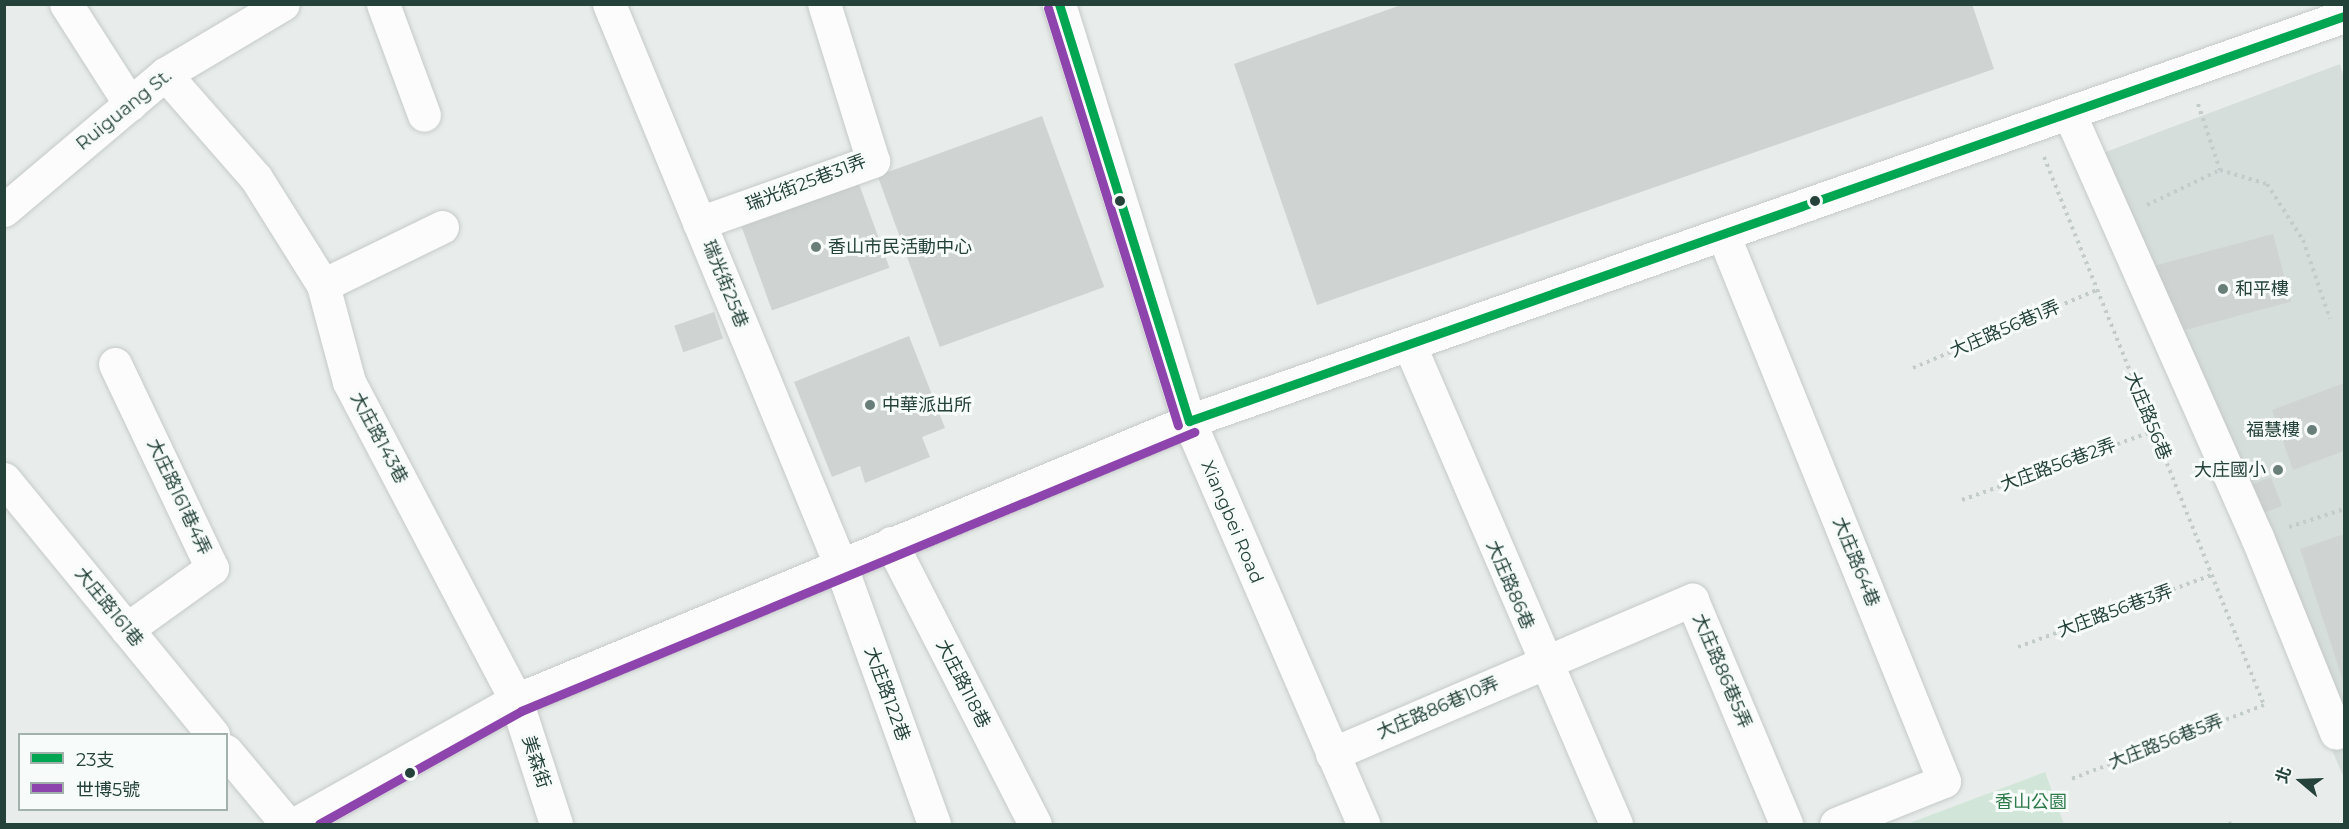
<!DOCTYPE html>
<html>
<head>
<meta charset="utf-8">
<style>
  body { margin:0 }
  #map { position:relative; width:2349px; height:829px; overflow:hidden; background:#e8edeb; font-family:Montserrat,"Noto Sans TC",sans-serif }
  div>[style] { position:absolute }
  .built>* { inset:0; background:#d6dedb }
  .green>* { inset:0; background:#d1e6d8 }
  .building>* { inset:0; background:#cfd4d2; transform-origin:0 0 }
  .path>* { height:4px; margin-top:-2px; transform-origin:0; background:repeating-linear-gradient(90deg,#c3ccca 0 3px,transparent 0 7.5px) }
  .roads { filter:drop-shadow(0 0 2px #c5cac8) drop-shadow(0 0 2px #c5cac8) }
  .minor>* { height:33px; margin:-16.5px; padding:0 16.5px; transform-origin:16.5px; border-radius:16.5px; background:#fcfcfc }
  .bus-1>* { height:9px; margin:-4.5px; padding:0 4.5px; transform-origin:4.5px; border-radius:4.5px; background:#00a651 }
  .bus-2>* { height:9px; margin:-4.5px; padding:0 4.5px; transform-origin:4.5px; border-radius:4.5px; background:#8e44ad }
  .dots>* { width:16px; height:16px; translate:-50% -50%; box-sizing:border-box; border:3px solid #f7fbf9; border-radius:50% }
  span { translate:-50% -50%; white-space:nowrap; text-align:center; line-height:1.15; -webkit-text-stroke:6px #f7fbf9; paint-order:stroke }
  .street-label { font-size:18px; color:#24423a }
  .poi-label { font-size:18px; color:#24423a }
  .left { translate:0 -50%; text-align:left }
  .right { translate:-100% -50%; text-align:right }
  .park-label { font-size:18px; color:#2d7a4b }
  .frame { position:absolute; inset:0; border:6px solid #24423a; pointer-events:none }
  .legend { position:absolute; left:18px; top:733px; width:210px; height:78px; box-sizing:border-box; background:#f7fbf9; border:2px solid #a3b1ad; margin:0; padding:8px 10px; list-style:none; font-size:18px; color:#24423a }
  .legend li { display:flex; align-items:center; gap:12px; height:30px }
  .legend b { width:30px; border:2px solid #a3b1ad }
  .north { position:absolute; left:2271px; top:751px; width:60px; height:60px; -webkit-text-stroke:4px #f7fbf9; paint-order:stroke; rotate:289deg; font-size:16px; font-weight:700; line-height:24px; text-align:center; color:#24423a }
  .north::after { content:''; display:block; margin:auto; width:21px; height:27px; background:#24423a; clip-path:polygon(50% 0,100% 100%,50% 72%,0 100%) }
</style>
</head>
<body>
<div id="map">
  <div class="built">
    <div style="clip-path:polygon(2340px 64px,2344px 78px,2344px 778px,2079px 162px)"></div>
  </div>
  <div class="green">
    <div style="clip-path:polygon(2045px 772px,2064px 824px,1907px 824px)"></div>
  </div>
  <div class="building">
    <div style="clip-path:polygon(1404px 4px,1972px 4px,1994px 69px,1317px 305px,1234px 64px)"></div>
    <div style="left:1042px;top:116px;width:182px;height:175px;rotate:70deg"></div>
    <div style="left:859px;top:184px;width:89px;height:125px;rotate:70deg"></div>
    <div style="left:2273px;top:234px;width:70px;height:125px;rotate:75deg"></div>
    <div style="left:714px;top:312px;width:28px;height:42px;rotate:71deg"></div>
    <div style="clip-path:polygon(909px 336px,945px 428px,922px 437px,930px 457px,865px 483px,860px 466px,832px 477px,794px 382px)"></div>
    <div style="clip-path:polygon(2344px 383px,2344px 451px,2293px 470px,2272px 410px)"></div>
    <div style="left:2271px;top:477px;width:31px;height:30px;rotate:69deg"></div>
    <div style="clip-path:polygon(2344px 534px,2344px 684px,2300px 549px)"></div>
  </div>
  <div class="path">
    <div style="left:2198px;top:104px;width:70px;rotate:71.6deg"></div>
    <div style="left:2044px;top:157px;width:591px;rotate:68.13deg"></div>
    <div style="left:2264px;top:705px;width:209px;rotate:159deg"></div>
    <div style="left:2147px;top:205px;width:81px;rotate:-25.6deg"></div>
    <div style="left:2220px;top:170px;width:49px;rotate:16.6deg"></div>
    <div style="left:2267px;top:184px;width:67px;rotate:57.3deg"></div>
    <div style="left:2303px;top:240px;width:83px;rotate:71.1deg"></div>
    <div style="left:1913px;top:368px;width:200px;rotate:-23deg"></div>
    <div style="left:1962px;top:500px;width:204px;rotate:-19.8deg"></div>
    <div style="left:2289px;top:527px;width:58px;rotate:-18.1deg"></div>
    <div style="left:2018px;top:647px;width:207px;rotate:-20.4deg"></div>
    <div style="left:2229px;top:822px;width:2px;rotate:63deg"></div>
  </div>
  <div class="roads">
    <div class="minor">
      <div style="left:66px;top:4px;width:119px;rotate:57.4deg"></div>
      <div style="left:383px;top:4px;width:118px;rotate:69.7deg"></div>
      <div style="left:609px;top:4px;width:606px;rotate:67.58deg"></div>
      <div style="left:840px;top:564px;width:276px;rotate:70.1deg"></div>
      <div style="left:1059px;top:4px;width:437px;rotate:72.7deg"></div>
      <div style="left:1189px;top:421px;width:439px;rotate:66.6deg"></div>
      <div style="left:165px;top:74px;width:138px;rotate:48.8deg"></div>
      <div style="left:256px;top:178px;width:126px;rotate:57.9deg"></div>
      <div style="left:2069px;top:113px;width:464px;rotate:66.1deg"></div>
      <div style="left:2257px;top:537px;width:211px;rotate:68deg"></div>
      <div style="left:4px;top:210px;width:211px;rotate:-40.2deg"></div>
      <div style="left:165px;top:74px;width:137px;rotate:-30.7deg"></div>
      <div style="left:699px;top:223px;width:185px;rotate:-19.6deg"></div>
      <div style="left:873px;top:161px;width:164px;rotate:-107.3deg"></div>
      <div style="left:442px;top:227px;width:132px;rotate:154deg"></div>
      <div style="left:323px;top:285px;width:100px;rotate:75deg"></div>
      <div style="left:349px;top:382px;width:359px;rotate:62.3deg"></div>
      <div style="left:516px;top:700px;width:130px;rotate:72.1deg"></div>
      <div style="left:1723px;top:234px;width:590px;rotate:68deg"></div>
      <div style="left:1944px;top:781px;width:116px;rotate:158.3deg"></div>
      <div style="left:1409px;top:344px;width:523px;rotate:66.67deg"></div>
      <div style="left:115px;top:364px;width:226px;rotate:64.6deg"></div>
      <div style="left:212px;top:568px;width:105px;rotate:144.3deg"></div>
      <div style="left:4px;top:479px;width:330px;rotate:50.7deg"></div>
      <div style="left:891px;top:543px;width:316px;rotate:62.9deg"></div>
      <div style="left:226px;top:751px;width:95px;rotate:50.1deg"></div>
      <div style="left:1332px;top:754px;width:392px;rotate:-23.2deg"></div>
      <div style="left:1692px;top:600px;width:243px;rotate:67.2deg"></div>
      <div style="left:295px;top:824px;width:253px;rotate:-29.3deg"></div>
      <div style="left:516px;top:700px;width:729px;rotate:-22.52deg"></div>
      <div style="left:1189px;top:421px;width:1224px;rotate:-19.32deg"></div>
    </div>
  </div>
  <div class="bus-1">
    <div style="left:1059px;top:4px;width:437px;rotate:72.7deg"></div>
    <div style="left:1189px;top:421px;width:1224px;rotate:-19.32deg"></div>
  </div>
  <div class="bus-2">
    <div style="left:1048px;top:8px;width:437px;rotate:72.7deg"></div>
    <div style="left:319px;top:824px;width:231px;rotate:-29.2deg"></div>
    <div style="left:521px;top:711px;width:729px;rotate:-22.52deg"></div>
  </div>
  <div class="dots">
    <div style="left:1120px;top:201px;background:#24423a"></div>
    <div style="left:1815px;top:201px;background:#24423a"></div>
    <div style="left:816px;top:247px;background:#697e78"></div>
    <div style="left:2223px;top:289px;background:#697e78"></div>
    <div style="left:870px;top:405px;background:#697e78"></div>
    <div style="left:2312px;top:430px;background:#697e78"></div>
    <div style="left:2278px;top:470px;background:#697e78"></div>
    <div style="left:410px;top:773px;background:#24423a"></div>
  </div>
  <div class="street-label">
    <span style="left:124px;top:110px;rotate:-39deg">Ruiguang St.</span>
    <span style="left:806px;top:183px;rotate:-21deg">瑞光街25巷31弄</span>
    <span style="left:725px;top:284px;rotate:68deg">瑞光街25巷</span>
    <span style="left:2005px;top:329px;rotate:-23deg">大庄路56巷1弄</span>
    <span style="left:2148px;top:416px;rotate:68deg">大庄路56巷</span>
    <span style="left:379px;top:438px;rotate:62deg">大庄路143巷</span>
    <span style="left:2058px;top:465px;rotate:-20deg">大庄路56巷2弄</span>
    <span style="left:179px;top:497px;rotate:65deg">大庄路161巷4弄</span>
    <span style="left:1232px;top:522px;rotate:67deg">Xiangbei Road</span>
    <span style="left:1856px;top:562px;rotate:68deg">大庄路64巷</span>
    <span style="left:1510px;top:585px;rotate:67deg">大庄路86巷</span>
    <span style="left:109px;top:607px;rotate:51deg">大庄路161巷</span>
    <span style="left:2115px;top:611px;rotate:-20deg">大庄路56巷3弄</span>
    <span style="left:1722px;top:671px;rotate:67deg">大庄路86巷5弄</span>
    <span style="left:963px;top:684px;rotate:63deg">大庄路118巷</span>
    <span style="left:887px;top:694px;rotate:70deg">大庄路122巷</span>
    <span style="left:1438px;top:708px;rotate:-23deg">大庄路86巷10弄</span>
    <span style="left:2166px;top:742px;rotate:-21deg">大庄路56巷5弄</span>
    <span style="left:536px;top:762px;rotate:72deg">美森街</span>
  </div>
  <div class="poi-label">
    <span class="left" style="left:828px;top:247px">香山市民活動中心</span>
    <span class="left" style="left:2235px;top:289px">和平樓</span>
    <span class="left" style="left:882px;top:405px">中華派出所</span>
    <span class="right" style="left:2300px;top:430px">福慧樓</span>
    <span class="right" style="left:2266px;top:470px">大庄國小</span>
  </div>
  <div class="park-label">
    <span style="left:2031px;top:802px">香山公園</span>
  </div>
  <div class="frame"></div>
  <ul class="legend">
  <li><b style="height:8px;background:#00a651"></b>23支</li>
  <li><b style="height:8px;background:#8e44ad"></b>世博5號</li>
  </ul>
  <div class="north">北</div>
</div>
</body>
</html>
